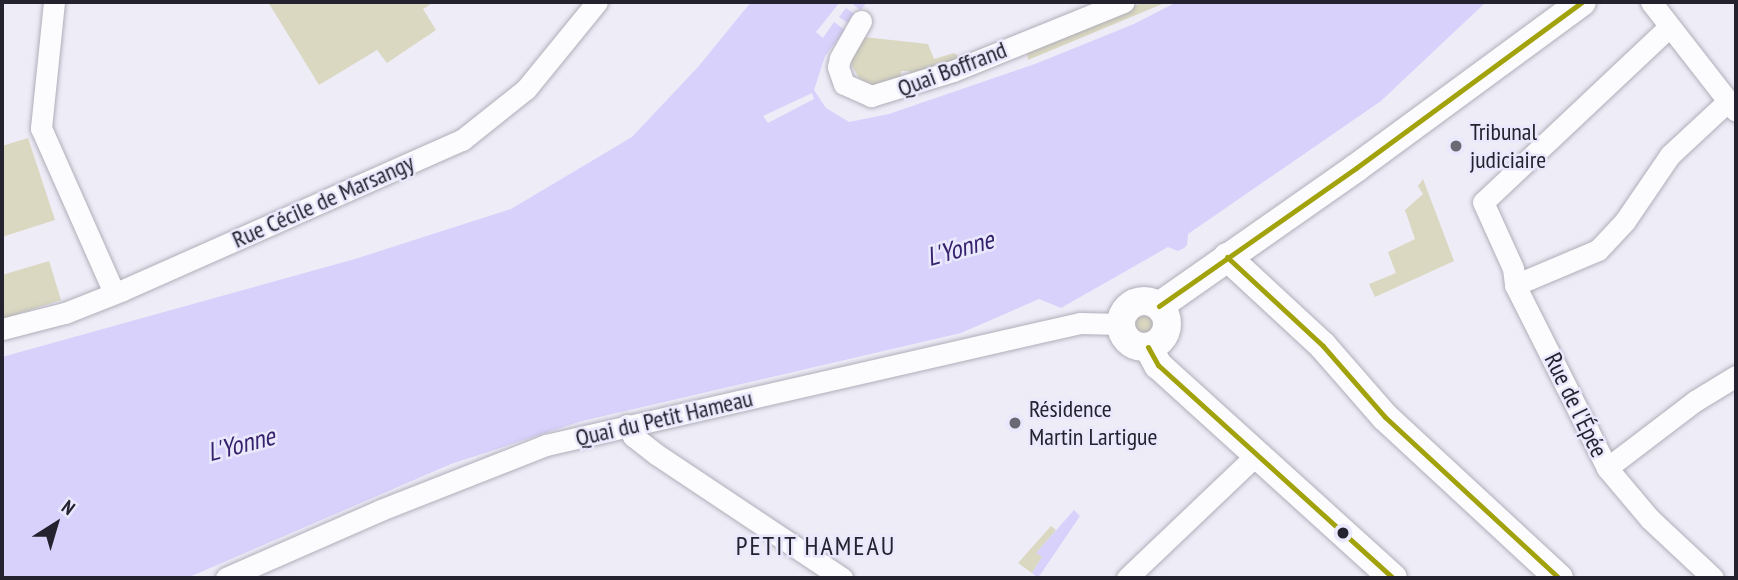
<!DOCTYPE html>
<html>
<head>
<meta charset="utf-8">
<style>
  body { margin:0 }
  #map { position:relative; width:1738px; height:580px; overflow:hidden; background:#eeecf7; font-family:"PT Sans Narrow",sans-serif }
  div>[style] { position:absolute }
  .green>* { inset:0; background:#dad8c0 }
  .round { border-radius:50% }
  .water>* { inset:0; background:#d7d1fb }
  .pier>* { inset:0; background:#eeecf7 }
  .roads { filter:drop-shadow(0 0 2px #b0aeb9) drop-shadow(0 0 2px #b0aeb9) }
  .minor>* { height:21px; margin:-10.5px; padding:0 10.5px; transform-origin:10.5px; border-radius:10.5px; background:#fcfcfe }
  .major>* { height:28px; margin:-14px; padding:0 14px; transform-origin:14px; border-radius:14px; background:#fcfcfe }
  .major>.ring { margin:-14px; padding:0; box-sizing:content-box; background:none; border:28px solid #fcfcfe; border-radius:50% }
  .bus-1>* { height:5px; margin:-2.5px; padding:0 2.5px; transform-origin:2.5px; border-radius:2.5px; background:#a2a20c }
  .dots>* { width:19px; height:19px; translate:-50% -50%; box-sizing:border-box; border:4px solid #eae8fc; border-radius:50% }
  span { translate:-50% -50%; white-space:nowrap; text-align:center; line-height:1.15; -webkit-text-stroke:5px #eae8fc; paint-order:stroke }
  .street-label { font-size:24px; color:#23222e }
  .poi-label { font-size:24px; color:#23222e }
  .left { translate:0 -50%; text-align:left }
  .water-label { font-size:26px; color:#35216c; font-style:italic }
  .neighbourhood-label { font-size:26px; color:#23222e; letter-spacing:2px }
  .frame { position:absolute; inset:0; border:4px solid #23222e; pointer-events:none }
  .north { position:absolute; left:21px; top:489px; width:70px; height:70px; -webkit-text-stroke:5px #eae8fc; paint-order:stroke; rotate:37deg; font-size:19px; font-weight:700; line-height:28px; text-align:center; color:#23222e }
  .north::after { content:''; display:block; margin:auto; width:24px; height:32px; background:#23222e; clip-path:polygon(50% 0,100% 100%,50% 72%,0 100%) }
</style>
</head>
<body>
<div id="map">
  <div class="green">
    <div style="clip-path:polygon(268px 2px,434px 2px,423px 9px,436px 30px,387px 63px,377px 50px,319px 85px)"></div>
    <div style="clip-path:polygon(1144px 2px,1167px 2px,1028px 60px,1027px 53px)"></div>
    <div style="clip-path:polygon(864px 37px,928px 44px,934px 59px,954px 53px,961px 58px,911px 78px,909px 71px,901px 71px,901px 82px,880px 89px,859px 78px,852px 66px,852px 54px)"></div>
    <div style="clip-path:polygon(28px 138px,55px 220px,2px 237px,2px 146px)"></div>
    <div style="clip-path:polygon(1423px 179px,1454px 261px,1375px 297px,1369px 284px,1396px 273px,1388px 252px,1415px 239px,1405px 210px,1423px 194px,1418px 186px)"></div>
    <div style="clip-path:polygon(49px 261px,61px 300px,2px 319px,2px 275px)"></div>
    <div class="round" style="left:1132px;top:312px;width:24px;height:24px"></div>
    <div style="clip-path:polygon(1051px 526px,1056px 530px,1037px 552px,1042px 557px,1032px 573px,1018px 563px)"></div>
  </div>
  <div class="water">
    <div style="clip-path:polygon(751px 2px,867px 2px,825px 56px,814px 90px,826px 108px,849px 122px,889px 114px,1035px 64px,1134px 24px,1177px 2px,1486px 2px,1381px 101px,1188px 234px,1187px 245px,1184px 248px,1178px 251px,1168px 247px,1061px 308px,1039px 299px,961px 333px,582px 421px,451px 464px,187px 578px,2px 578px,2px 357px,355px 259px,511px 209px,632px 137px,698px 67px)"></div>
    <div style="clip-path:polygon(1074px 510px,1080px 516px,1038px 578px,1032px 573px,1042px 557px,1036px 553px)"></div>
  </div>
  <div class="pier">
    <div style="clip-path:polygon(840px 2px,850px 2px,863px 12px,859px 17px,846px 8px,839px 17px,852px 26px,848px 32px,834px 22px,823px 38px,816px 32px)"></div>
    <div style="clip-path:polygon(812px 93px,814px 99px,768px 123px,763px 116px)"></div>
  </div>
  <div class="roads">
    <div class="minor">
      <div style="left:54px;top:2px;width:127px;rotate:95.9deg"></div>
      <div style="left:41px;top:128px;width:180px;rotate:66.1deg"></div>
      <div style="left:1651px;top:2px;width:138px;rotate:52.1deg"></div>
      <div style="left:861px;top:21px;width:43px;rotate:119.6deg"></div>
      <div style="left:840px;top:58px;width:9px;rotate:103deg"></div>
      <div style="left:838px;top:67px;width:18px;rotate:71deg"></div>
      <div style="left:844px;top:84px;width:30px;rotate:24deg"></div>
      <div style="left:871px;top:96px;width:86px;rotate:-17deg"></div>
      <div style="left:953px;top:71px;width:184px;rotate:-22deg"></div>
      <div style="left:1669px;top:27px;width:255px;rotate:136.7deg"></div>
      <div style="left:1483px;top:202px;width:72px;rotate:65.6deg"></div>
      <div style="left:1513px;top:268px;width:17px;rotate:83deg"></div>
      <div style="left:1515px;top:285px;width:205px;rotate:63.3deg"></div>
      <div style="left:1607px;top:468px;width:67px;rotate:49.9deg"></div>
      <div style="left:1650px;top:519px;width:86px;rotate:43.1deg"></div>
      <div style="left:1515px;top:285px;width:90px;rotate:-22.9deg"></div>
      <div style="left:1598px;top:250px;width:40px;rotate:-47deg"></div>
      <div style="left:1625px;top:221px;width:80px;rotate:-55.7deg"></div>
      <div style="left:1670px;top:155px;width:78px;rotate:-42.9deg"></div>
      <div style="left:2px;top:329px;width:65px;rotate:-14.3deg"></div>
      <div style="left:65px;top:313px;width:62px;rotate:-21.6deg"></div>
      <div style="left:123px;top:290px;width:371px;rotate:-23.9deg"></div>
      <div style="left:462px;top:140px;width:82px;rotate:-38.6deg"></div>
      <div style="left:526px;top:89px;width:112px;rotate:-50.8deg"></div>
      <div style="left:627px;top:425px;width:13px;rotate:61deg"></div>
      <div style="left:633px;top:436px;width:29px;rotate:38deg"></div>
      <div style="left:656px;top:454px;width:224px;rotate:33.7deg"></div>
      <div style="left:1607px;top:468px;width:111px;rotate:-37.3deg"></div>
      <div style="left:1695px;top:401px;width:48px;rotate:-31.4deg"></div>
      <div style="left:226px;top:578px;width:169px;rotate:-23.7deg"></div>
      <div style="left:381px;top:510px;width:177px;rotate:-21.5deg"></div>
      <div style="left:546px;top:445px;width:548px;rotate:-12.87deg"></div>
      <div style="left:1080px;top:323px;width:41px;rotate:1.4deg"></div>
      <div style="left:1127px;top:578px;width:178px;rotate:-43.6deg"></div>
    </div>
    <div class="major">
      <div style="left:1227px;top:257px;width:131px;rotate:42.8deg"></div>
      <div style="left:1323px;top:346px;width:94px;rotate:48.9deg"></div>
      <div style="left:1385px;top:417px;width:237px;rotate:42.8deg"></div>
      <div class="ring" style="left:1121px;top:301px;width:18px;height:18px"></div>
      <div style="left:1159px;top:306px;width:241px;rotate:-35deg"></div>
      <div style="left:1356px;top:168px;width:280px;rotate:-36.3deg"></div>
      <div style="left:1148px;top:347px;width:21px;rotate:61deg"></div>
      <div style="left:1158px;top:365px;width:317px;rotate:42.2deg"></div>
    </div>
  </div>
  <div class="bus-1">
    <div style="left:1227px;top:257px;width:131px;rotate:42.8deg"></div>
    <div style="left:1323px;top:346px;width:94px;rotate:48.9deg"></div>
    <div style="left:1385px;top:417px;width:237px;rotate:42.8deg"></div>
    <div style="left:1159px;top:306px;width:241px;rotate:-35deg"></div>
    <div style="left:1356px;top:168px;width:280px;rotate:-36.3deg"></div>
    <div style="left:1148px;top:347px;width:21px;rotate:61deg"></div>
    <div style="left:1158px;top:365px;width:317px;rotate:42.2deg"></div>
  </div>
  <div class="dots">
    <div style="left:1456px;top:146px;background:#6a6974"></div>
    <div style="left:1015px;top:423px;background:#6a6974"></div>
    <div style="left:1343px;top:533px;background:#23222e"></div>
  </div>
  <div class="street-label">
    <span style="left:952px;top:69px;rotate:-21deg">Quai Boffrand</span>
    <span style="left:323px;top:201px;rotate:-24deg">Rue Cécile de Marsangy</span>
    <span style="left:1576px;top:405px;rotate:64deg">Rue de l'Épée</span>
    <span style="left:664px;top:418px;rotate:-13deg">Quai du Petit Hameau</span>
  </div>
  <div class="poi-label">
    <span class="left" style="left:1470px;top:146px">Tribunal<br>judiciaire</span>
    <span class="left" style="left:1029px;top:423px">Résidence<br>Martin Lartigue</span>
  </div>
  <div class="water-label">
    <span style="left:960px;top:248px;rotate:-16deg">L'Yonne</span>
    <span style="left:241px;top:444px;rotate:-15deg">L'Yonne</span>
  </div>
  <div class="neighbourhood-label">
    <span style="left:816px;top:546px">PETIT HAMEAU</span>
  </div>
  <div class="frame"></div>
  <div class="north">N</div>
</div>
</body>
</html>
